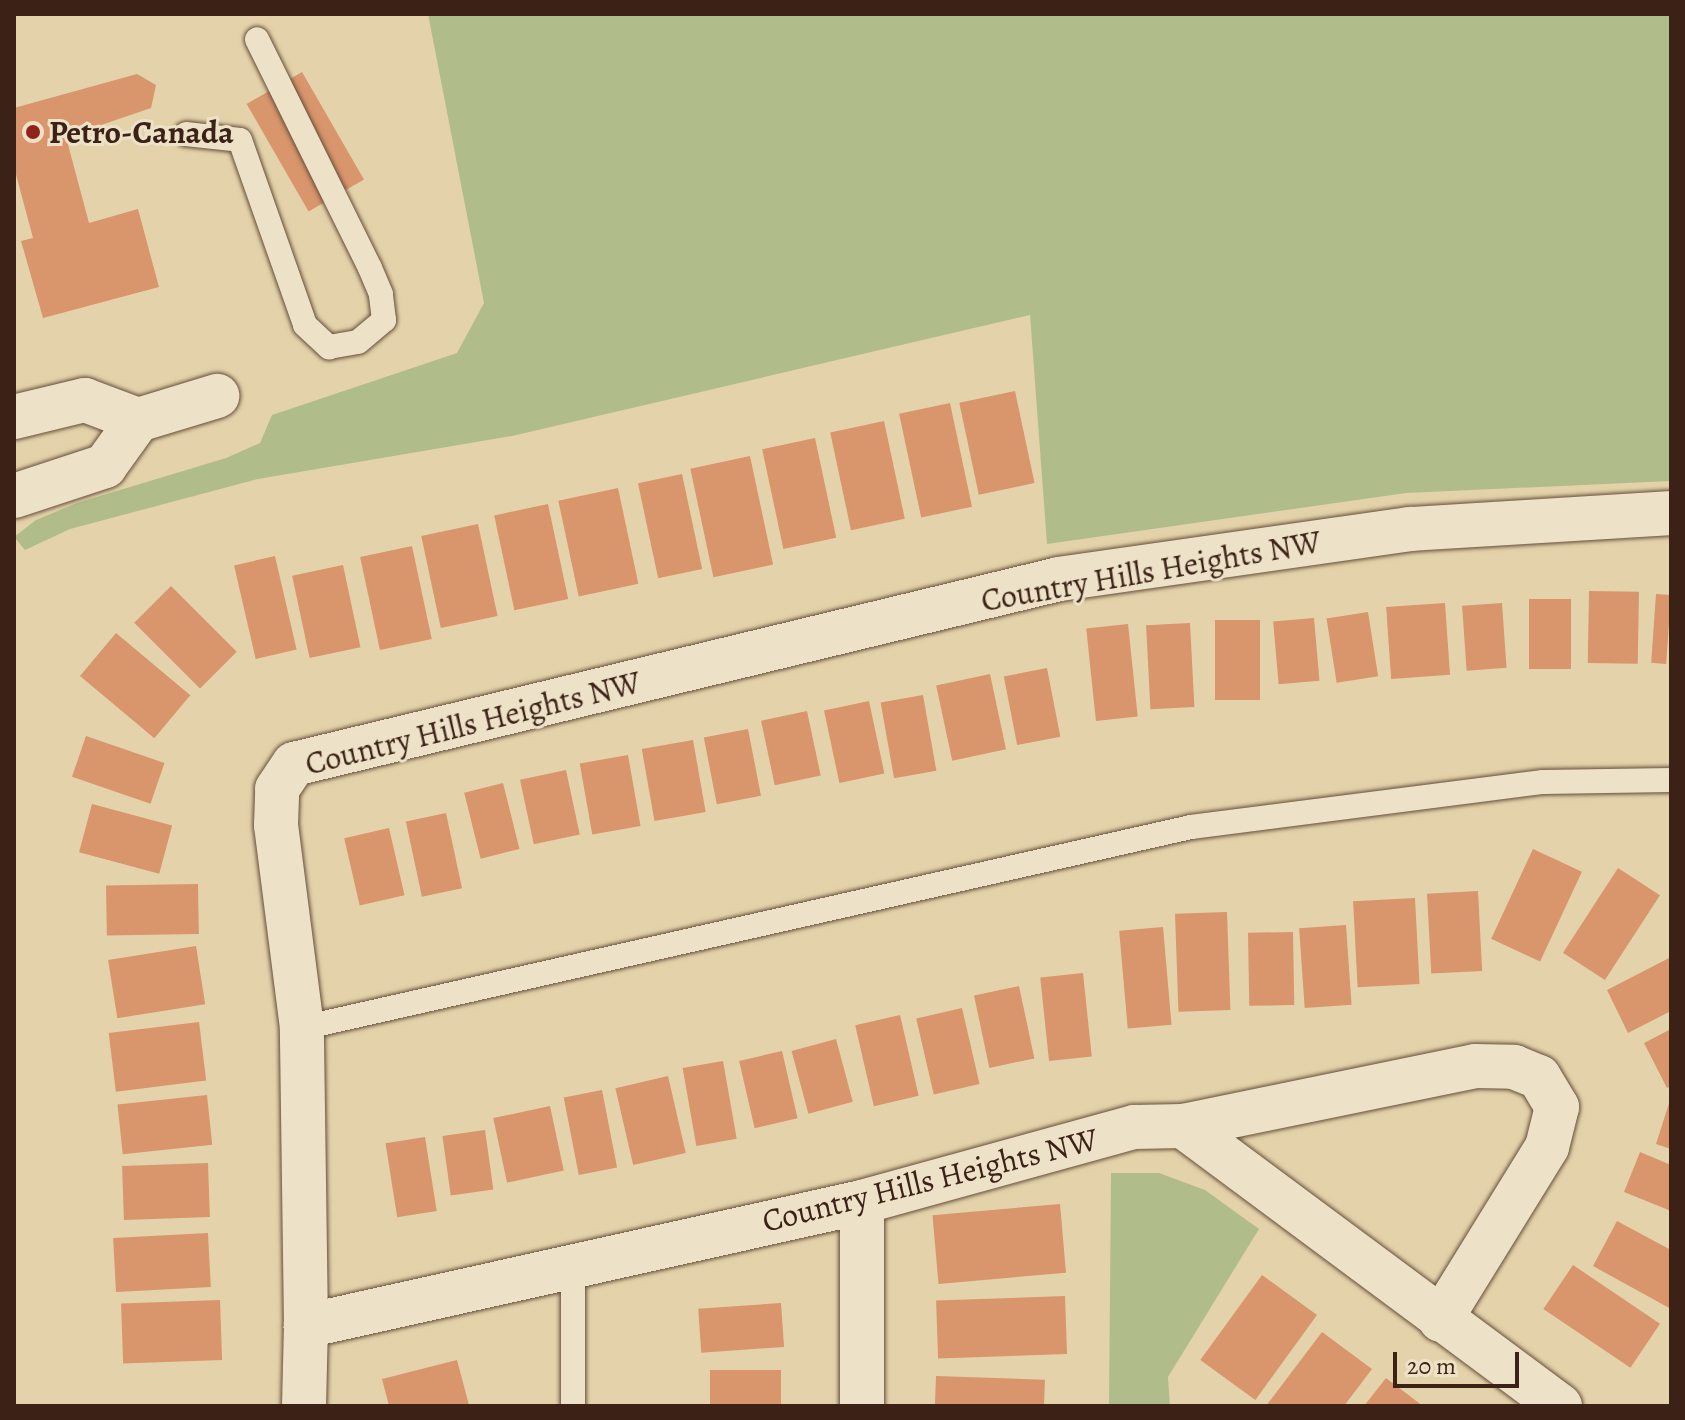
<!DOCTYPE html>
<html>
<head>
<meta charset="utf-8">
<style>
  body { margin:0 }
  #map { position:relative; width:1685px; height:1420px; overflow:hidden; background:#e4d3aa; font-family:Alegreya,serif }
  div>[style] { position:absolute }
  .green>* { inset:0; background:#b0bd8b }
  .building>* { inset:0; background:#d9956c; transform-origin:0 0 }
  .roads { filter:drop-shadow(0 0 2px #664e3b) drop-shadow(0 0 2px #664e3b) }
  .service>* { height:24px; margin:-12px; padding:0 12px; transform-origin:12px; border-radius:12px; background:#ede2c8 }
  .minor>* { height:44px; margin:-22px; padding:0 22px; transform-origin:22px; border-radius:22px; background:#ede2c8 }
  .dots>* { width:22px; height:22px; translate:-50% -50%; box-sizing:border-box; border:4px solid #ede2c8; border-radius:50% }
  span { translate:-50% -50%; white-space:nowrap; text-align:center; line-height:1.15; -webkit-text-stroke:6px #ede2c8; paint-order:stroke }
  .poi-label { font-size:32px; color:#3c2216; font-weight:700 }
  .left { translate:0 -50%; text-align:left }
  .street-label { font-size:32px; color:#3c2216 }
  .frame { position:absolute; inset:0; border:16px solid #3c2216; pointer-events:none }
  .scale { position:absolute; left:1393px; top:1352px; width:126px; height:36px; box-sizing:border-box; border:4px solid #3c2216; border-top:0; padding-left:10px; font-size:24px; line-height:28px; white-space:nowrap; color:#3c2216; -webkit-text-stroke:6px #ede2c8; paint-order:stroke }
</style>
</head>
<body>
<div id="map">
  <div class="green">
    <div style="clip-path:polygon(428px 14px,1671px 14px,1671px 481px,1406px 493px,1047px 544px,1030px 315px,512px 436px,258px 479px,70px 529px,25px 550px,14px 537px,36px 520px,77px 503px,226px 458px,260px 443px,272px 415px,457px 353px,484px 303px)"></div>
    <div style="clip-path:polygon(1111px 1173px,1159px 1173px,1205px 1190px,1259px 1229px,1168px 1377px,1170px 1406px,1109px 1406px)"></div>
  </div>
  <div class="building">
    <div style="left:302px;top:72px;width:124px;height:64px;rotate:60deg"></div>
    <div style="clip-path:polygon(137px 74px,156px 85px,151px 108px,66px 137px,89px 223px,138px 209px,159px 287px,43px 318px,21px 241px,33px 238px,14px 167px,14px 108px)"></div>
    <div style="left:1015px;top:391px;width:94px;height:57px;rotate:78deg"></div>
    <div style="left:950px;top:403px;width:106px;height:52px;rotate:78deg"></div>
    <div style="left:884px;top:421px;width:100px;height:55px;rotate:78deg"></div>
    <div style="left:815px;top:438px;width:102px;height:54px;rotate:78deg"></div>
    <div style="left:750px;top:456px;width:111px;height:61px;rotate:78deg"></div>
    <div style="left:682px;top:474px;width:97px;height:45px;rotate:78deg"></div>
    <div style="left:618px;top:488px;width:98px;height:61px;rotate:78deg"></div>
    <div style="left:548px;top:504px;width:97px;height:55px;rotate:78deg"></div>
    <div style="left:478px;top:524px;width:94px;height:58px;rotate:78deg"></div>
    <div style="left:412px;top:546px;width:95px;height:53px;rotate:78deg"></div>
    <div style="left:275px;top:556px;width:96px;height:42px;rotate:77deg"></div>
    <div style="left:343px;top:565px;width:84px;height:52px;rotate:78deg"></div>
    <div style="left:171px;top:586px;width:93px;height:52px;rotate:45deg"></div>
    <div style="left:1589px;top:591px;width:50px;height:72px;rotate:1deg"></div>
    <div style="left:1656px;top:594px;width:15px;height:69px;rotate:4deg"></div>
    <div style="left:1529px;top:599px;width:42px;height:70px"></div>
    <div style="left:1445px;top:603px;width:72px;height:59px;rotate:86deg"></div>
    <div style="left:1502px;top:603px;width:65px;height:40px;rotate:86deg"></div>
    <div style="left:1368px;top:612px;width:65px;height:42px;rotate:81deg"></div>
    <div style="left:1314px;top:618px;width:63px;height:41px;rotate:85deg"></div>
    <div style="left:1215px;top:620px;width:45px;height:80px"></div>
    <div style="left:1190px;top:623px;width:84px;height:44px;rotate:87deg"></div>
    <div style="left:1128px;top:624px;width:93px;height:42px;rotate:84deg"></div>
    <div style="left:116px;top:633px;width:97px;height:56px;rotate:40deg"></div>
    <div style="left:1047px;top:668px;width:70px;height:44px;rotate:79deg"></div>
    <div style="left:990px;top:674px;width:77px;height:55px;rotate:78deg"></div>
    <div style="left:923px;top:695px;width:77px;height:43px;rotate:80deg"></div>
    <div style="left:869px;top:701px;width:74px;height:46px;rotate:78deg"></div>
    <div style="left:807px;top:711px;width:66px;height:47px;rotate:78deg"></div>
    <div style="left:748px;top:729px;width:68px;height:45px;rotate:79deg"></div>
    <div style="left:86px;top:736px;width:83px;height:43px;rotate:19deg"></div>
    <div style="left:693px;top:740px;width:73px;height:52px;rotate:80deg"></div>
    <div style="left:628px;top:755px;width:72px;height:49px;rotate:80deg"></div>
    <div style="left:566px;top:770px;width:66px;height:47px;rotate:78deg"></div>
    <div style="left:503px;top:783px;width:68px;height:40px;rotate:76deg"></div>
    <div style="left:92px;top:804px;width:83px;height:50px;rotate:15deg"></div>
    <div style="left:446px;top:813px;width:77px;height:41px;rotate:78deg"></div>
    <div style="left:389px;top:828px;width:69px;height:46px;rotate:77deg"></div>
    <div style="left:1533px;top:849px;width:54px;height:99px;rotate:25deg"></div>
    <div style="left:1618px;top:868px;width:50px;height:101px;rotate:33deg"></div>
    <div style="left:198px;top:884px;width:50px;height:92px;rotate:89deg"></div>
    <div style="left:1478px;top:891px;width:80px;height:51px;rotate:87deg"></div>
    <div style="left:1415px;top:898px;width:86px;height:62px;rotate:87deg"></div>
    <div style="left:1227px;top:912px;width:98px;height:52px;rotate:88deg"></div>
    <div style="left:1346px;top:925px;width:80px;height:47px;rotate:86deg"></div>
    <div style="left:1163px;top:927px;width:98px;height:44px;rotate:85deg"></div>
    <div style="left:1293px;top:932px;width:73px;height:45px;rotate:89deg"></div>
    <div style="left:196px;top:946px;width:59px;height:89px;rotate:81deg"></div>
    <div style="clip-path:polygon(1671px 957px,1671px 1011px,1628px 1033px,1607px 990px)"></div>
    <div style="left:1083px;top:973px;width:84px;height:43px;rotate:84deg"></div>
    <div style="left:1019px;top:986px;width:74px;height:46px;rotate:78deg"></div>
    <div style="left:962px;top:1008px;width:78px;height:47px;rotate:77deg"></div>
    <div style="left:900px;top:1015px;width:83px;height:46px;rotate:77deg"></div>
    <div style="left:199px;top:1022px;width:59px;height:91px;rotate:83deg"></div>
    <div style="clip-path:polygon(1671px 1029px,1671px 1086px,1667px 1088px,1644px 1043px)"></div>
    <div style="left:836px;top:1039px;width:65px;height:46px;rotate:75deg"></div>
    <div style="left:782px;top:1051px;width:69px;height:44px;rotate:77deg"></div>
    <div style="left:723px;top:1061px;width:79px;height:41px;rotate:80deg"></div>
    <div style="left:668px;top:1076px;width:79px;height:54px;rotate:77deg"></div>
    <div style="left:602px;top:1090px;width:79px;height:39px;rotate:79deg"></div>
    <div style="left:207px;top:1095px;width:50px;height:90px;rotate:84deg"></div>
    <div style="clip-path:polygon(1671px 1097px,1671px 1149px,1656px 1144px)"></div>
    <div style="left:550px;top:1106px;width:66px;height:58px;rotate:78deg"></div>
    <div style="left:485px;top:1130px;width:60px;height:43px;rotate:82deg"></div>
    <div style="left:425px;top:1137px;width:75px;height:40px;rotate:81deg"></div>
    <div style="clip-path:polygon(1640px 1152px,1671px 1165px,1671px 1211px,1624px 1192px)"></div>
    <div style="left:208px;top:1163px;width:54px;height:86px;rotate:88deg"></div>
    <div style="left:1060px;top:1204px;width:69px;height:128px;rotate:85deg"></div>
    <div style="clip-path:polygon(1617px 1221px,1671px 1250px,1671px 1309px,1593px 1266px)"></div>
    <div style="left:208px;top:1233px;width:54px;height:95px;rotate:87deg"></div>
    <div style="left:1573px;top:1265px;width:105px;height:53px;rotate:34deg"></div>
    <div style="left:1262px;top:1275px;width:68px;height:105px;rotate:36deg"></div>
    <div style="left:1065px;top:1296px;width:58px;height:129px;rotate:88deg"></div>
    <div style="left:220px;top:1300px;width:60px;height:99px;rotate:88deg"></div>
    <div style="left:781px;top:1303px;width:44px;height:83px;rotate:86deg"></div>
    <div style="clip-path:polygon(1322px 1332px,1372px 1369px,1344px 1406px,1266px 1406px)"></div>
    <div style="clip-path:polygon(457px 1360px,469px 1405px,389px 1406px,382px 1379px)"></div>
    <div style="left:710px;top:1370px;width:71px;height:36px"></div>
    <div style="left:936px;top:1376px;width:109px;height:30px;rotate:2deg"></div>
    <div style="clip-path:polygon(1386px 1378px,1423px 1406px,1364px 1406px)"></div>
  </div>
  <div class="roads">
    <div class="service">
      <div style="left:186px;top:134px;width:54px;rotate:6.3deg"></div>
      <div style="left:240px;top:140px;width:196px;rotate:70.6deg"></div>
      <div style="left:305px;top:325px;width:33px;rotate:43deg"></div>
      <div style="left:329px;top:347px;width:29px;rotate:-10deg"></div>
      <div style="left:358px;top:342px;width:34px;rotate:-40deg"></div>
      <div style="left:384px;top:320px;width:26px;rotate:-97deg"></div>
      <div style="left:381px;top:294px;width:28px;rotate:-113deg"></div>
      <div style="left:370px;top:268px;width:255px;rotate:-116.3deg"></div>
      <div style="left:302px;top:1028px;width:911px;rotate:-12.74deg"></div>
      <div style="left:1191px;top:827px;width:355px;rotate:-7.3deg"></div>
      <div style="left:1543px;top:782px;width:128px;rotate:-0.9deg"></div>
      <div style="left:573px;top:1266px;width:140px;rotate:90deg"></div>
    </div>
    <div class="minor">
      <div style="left:14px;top:417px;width:73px;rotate:-13.5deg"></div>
      <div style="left:85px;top:400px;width:57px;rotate:20.7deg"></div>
      <div style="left:14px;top:496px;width:96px;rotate:-18.2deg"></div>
      <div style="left:105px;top:466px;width:57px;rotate:-54.3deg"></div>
      <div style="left:138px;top:420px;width:83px;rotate:-16.9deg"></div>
      <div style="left:1183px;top:1126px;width:298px;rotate:-11.6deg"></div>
      <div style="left:1475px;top:1066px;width:39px;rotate:1deg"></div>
      <div style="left:1514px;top:1067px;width:27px;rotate:22deg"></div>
      <div style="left:1539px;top:1077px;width:35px;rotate:59deg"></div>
      <div style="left:1557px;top:1107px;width:41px;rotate:104deg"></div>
      <div style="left:1547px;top:1147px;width:203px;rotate:121.7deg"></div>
      <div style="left:304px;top:1406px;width:80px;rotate:-88.6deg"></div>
      <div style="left:862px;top:1406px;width:204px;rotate:-90deg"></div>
      <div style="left:1560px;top:1406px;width:470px;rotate:-143.4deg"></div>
      <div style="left:1183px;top:1126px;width:49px;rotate:178.8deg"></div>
      <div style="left:1134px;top:1127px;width:282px;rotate:164.6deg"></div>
      <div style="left:862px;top:1202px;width:570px;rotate:167.43deg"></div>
      <div style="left:306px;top:1326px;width:298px;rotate:-90.8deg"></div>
      <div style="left:302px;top:1028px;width:205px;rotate:-97.3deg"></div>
      <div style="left:276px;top:825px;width:36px;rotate:-88deg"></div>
      <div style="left:277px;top:789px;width:30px;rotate:-56deg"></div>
      <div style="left:294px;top:764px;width:787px;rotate:-13.59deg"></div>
      <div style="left:1059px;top:579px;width:355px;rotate:-8.1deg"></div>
      <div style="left:1410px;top:529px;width:261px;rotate:-3.5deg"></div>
    </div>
  </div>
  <div class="dots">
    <div style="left:33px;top:132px;background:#8f2418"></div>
  </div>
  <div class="poi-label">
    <span class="left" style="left:49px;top:132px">Petro-Canada</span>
  </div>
  <div class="street-label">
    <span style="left:1151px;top:571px;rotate:-10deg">Country Hills Heights NW</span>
    <span style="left:473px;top:723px;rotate:-14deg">Country Hills Heights NW</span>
    <span style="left:930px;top:1180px;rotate:-14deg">Country Hills Heights NW</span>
  </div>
  <div class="frame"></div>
  <div class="scale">20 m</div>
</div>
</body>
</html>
